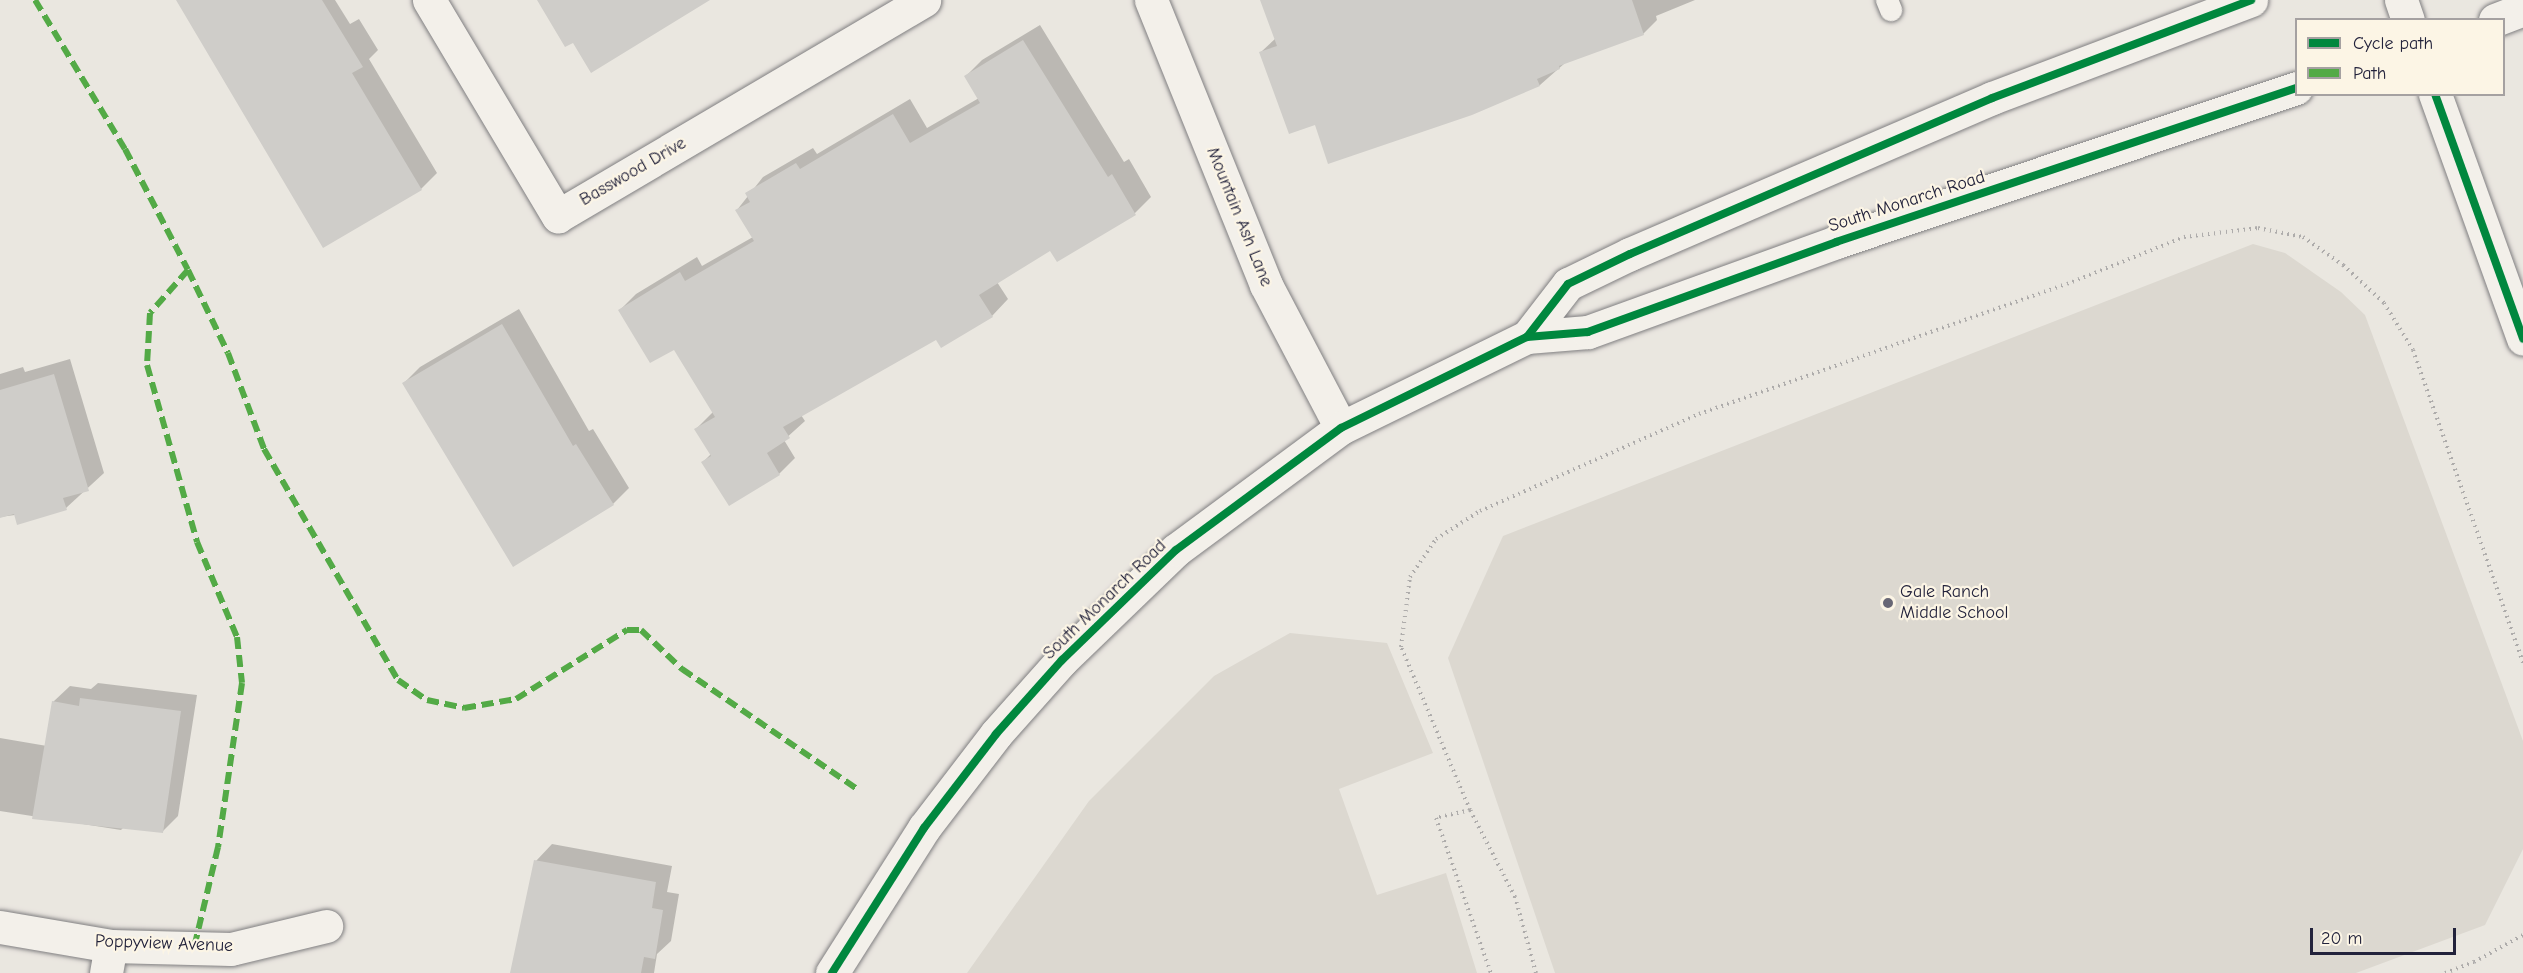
<!DOCTYPE html>
<html>
<head>
<meta charset="utf-8">
<style>
  body { margin:0 }
  #map { position:relative; width:2523px; height:973px; overflow:hidden; background:#eae7e0; font-family:"Comic Neue",sans-serif }
  div>[style] { position:absolute }
  .green>* { inset:0; background:#dcd8d0 }
  .shadow>* { inset:0; background:#0003 }
  .building>* { inset:0; background:#cfcdc9 }
  .path>* { height:4px; margin-top:-2px; transform-origin:0; background:repeating-linear-gradient(90deg,#aeacab 0 1.5px,transparent 0 6px) }
  .roads { filter:drop-shadow(0 0 2px #807f81) drop-shadow(0 0 2px #807f81) }
  .service>* { height:22px; margin:-11px; padding:0 11px; transform-origin:11px; border-radius:11px; background:#f3f0ea }
  .minor>* { height:33px; margin:-16.5px; padding:0 16.5px; transform-origin:16.5px; border-radius:16.5px; background:#f3f0ea }
  .tertiary>* { height:33px; margin:-16.5px; padding:0 16.5px; transform-origin:16.5px; border-radius:16.5px; background:#f3f0ea }
  .secondary>* { height:33px; margin:-16.5px; padding:0 16.5px; transform-origin:16.5px; border-radius:16.5px; background:#f3f0ea }
  .quiet>* { height:6px; margin-top:-3px; transform-origin:0; background:repeating-linear-gradient(90deg,#53aa46 0 12px,transparent 0 18px) }
  .cycleway>* { height:8px; margin:-4px; padding:0 4px; transform-origin:4px; border-radius:4px; background:#00873e }
  .dots>* { width:16px; height:16px; translate:-50% -50%; box-sizing:border-box; border:3px solid #fcf5e5; border-radius:50% }
  span { translate:-50% -50%; white-space:nowrap; text-align:center; line-height:1.15; -webkit-text-stroke:4.5px #fcf5e5; paint-order:stroke }
  .street-label { font-size:18px; color:#22223b }
  .poi-label { font-size:18px; color:#22223b }
  .left { translate:0 -50%; text-align:left }
  .legend { position:absolute; left:2295px; top:18px; width:210px; height:78px; box-sizing:border-box; background:#fcf5e5; border:2px solid #a5a1a1; margin:0; padding:8px 10px; list-style:none; font-size:18px; color:#22223b }
  .legend li { display:flex; align-items:center; gap:12px; height:30px }
  .legend b { width:30px; border:2px solid #a5a1a1 }
  .scale { position:absolute; left:2310px; top:928px; width:146px; height:27px; box-sizing:border-box; border:3px solid #22223b; border-top:0; padding-left:8px; font-size:18px; line-height:21px; white-space:nowrap; color:#22223b; -webkit-text-stroke:4px #fcf5e5; paint-order:stroke }
</style>
</head>
<body>
<div id="map">
  <div class="green">
    <div style="clip-path:polygon(2253px 244px,2285px 253px,2341px 292px,2365px 315px,2523px 741px,2523px 849px,2485px 925px,2356px 973px,1555px 973px,1448px 658px,1503px 536px)"></div>
    <div style="clip-path:polygon(1290px 633px,1387px 643px,1433px 753px,1339px 789px,1377px 895px,1446px 873px,1477px 973px,967px 973px,1089px 801px,1214px 676px)"></div>
  </div>
  <div class="shadow">
    <div style="clip-path:polygon(178px 0,335px 0,350px 24px,359px 19px,378px 50px,369px 59px,437px 173px,421px 189px)"></div>
    <div style="clip-path:polygon(1261px 0,1695px 0,1656px 16px,1657px 20px,1643px 34px,1565px 63px,1540px 85px,1329px 162px,1315px 123px,1261px 52px,1276px 38px)"></div>
    <div style="clip-path:polygon(1040px 25px,1124px 162px,1129px 159px,1151px 197px,1135px 213px,1051px 249px,997px 282px,1008px 299px,992px 316px,937px 338px,801px 415px,805px 421px,784px 440px,795px 458px,779px 474px,703px 462px,711px 454px,696px 429px,713px 412px,674px 348px,620px 310px,636px 294px,697px 257px,702px 266px,753px 237px,737px 210px,763px 177px,813px 148px,817px 154px,910px 99px,927px 128px,979px 98px,966px 76px,982px 60px)"></div>
    <div style="clip-path:polygon(519px 309px,589px 431px,593px 429px,629px 488px,613px 504px,404px 383px,420px 367px)"></div>
    <div style="clip-path:polygon(70px 359px,104px 473px,66px 508px,0 517px,0 374px,23px 367px,25px 372px)"></div>
    <div style="clip-path:polygon(98px 683px,197px 695px,178px 816px,162px 832px,125px 826px,121px 830px,0 811px,0 738px,47px 746px,53px 702px,70px 686px,91px 689px)"></div>
    <div style="clip-path:polygon(552px 844px,672px 866px,667px 892px,679px 894px,671px 941px,657px 954px,654px 973px,512px 973px,536px 861px)"></div>
  </div>
  <div class="building">
    <div style="clip-path:polygon(176px 0,322px 0,363px 67px,352px 73px,422px 190px,323px 248px)"></div>
    <div style="clip-path:polygon(537px 0,710px 0,591px 73px,573px 43px,565px 47px)"></div>
    <div style="clip-path:polygon(1260px 0,1632px 0,1644px 35px,1559px 66px,1560px 69px,1537px 79px,1540px 86px,1472px 115px,1328px 164px,1315px 125px,1289px 134px,1259px 52px,1277px 46px)"></div>
    <div style="clip-path:polygon(1023px 40px,1108px 177px,1112px 174px,1136px 215px,1057px 262px,1050px 251px,979px 295px,993px 317px,941px 348px,936px 340px,783px 427px,790px 438px,767px 453px,780px 475px,729px 506px,701px 462px,711px 456px,694px 429px,715px 417px,674px 350px,650px 363px,618px 310px,680px 272px,685px 281px,754px 241px,735px 210px,750px 202px,745px 193px,796px 163px,800px 169px,893px 114px,910px 143px,980px 103px,964px 76px)"></div>
    <div style="clip-path:polygon(502px 324px,573px 446px,576px 444px,614px 505px,513px 567px,402px 383px)"></div>
    <div style="clip-path:polygon(54px 374px,89px 491px,63px 498px,67px 510px,17px 525px,14px 514px,0 518px,0 390px)"></div>
    <div style="clip-path:polygon(80px 698px,181px 711px,163px 833px,32px 819px,52px 701px,79px 706px)"></div>
    <div style="clip-path:polygon(534px 860px,656px 882px,652px 908px,663px 910px,655px 959px,644px 957px,641px 973px,510px 973px)"></div>
  </div>
  <div class="path">
    <div style="left:1470px;top:810px;width:35px;rotate:167deg"></div>
    <div style="left:1436px;top:818px;width:164px;rotate:70.5deg"></div>
    <div style="left:1536px;top:973px;width:79px;rotate:-105.4deg"></div>
    <div style="left:1515px;top:897px;width:98px;rotate:-117.3deg"></div>
    <div style="left:1470px;top:810px;width:177px;rotate:-112.9deg"></div>
    <div style="left:1401px;top:647px;width:71px;rotate:-82.7deg"></div>
    <div style="left:1410px;top:577px;width:46px;rotate:-55.6deg"></div>
    <div style="left:1436px;top:539px;width:52px;rotate:-32.5deg"></div>
    <div style="left:1480px;top:511px;width:240px;rotate:-23.9deg"></div>
    <div style="left:1699px;top:414px;width:390px;rotate:-19.5deg"></div>
    <div style="left:2067px;top:284px;width:126px;rotate:-21.9deg"></div>
    <div style="left:2184px;top:237px;width:75px;rotate:-6.9deg"></div>
    <div style="left:2258px;top:228px;width:46px;rotate:11.3deg"></div>
    <div style="left:2303px;top:237px;width:49px;rotate:35deg"></div>
    <div style="left:2343px;top:265px;width:56px;rotate:42.8deg"></div>
    <div style="left:2384px;top:303px;width:55px;rotate:58.3deg"></div>
    <div style="left:2413px;top:350px;width:332px;rotate:70.6deg"></div>
    <div style="left:2445px;top:973px;width:31px;rotate:-21deg"></div>
    <div style="left:2474px;top:962px;width:56px;rotate:-28.9deg"></div>
  </div>
  <div class="roads">
    <div class="service">
      <div style="left:1887px;top:0;width:11px;rotate:68deg"></div>
    </div>
    <div class="minor">
      <div style="left:429px;top:0;width:252px;rotate:59.2deg"></div>
      <div style="left:558px;top:216px;width:425px;rotate:-30.5deg"></div>
      <div style="left:1151px;top:0;width:307px;rotate:68deg"></div>
      <div style="left:1266px;top:285px;width:161px;rotate:62.3deg"></div>
      <div style="left:0;top:927px;width:113px;rotate:9.7deg"></div>
      <div style="left:111px;top:946px;width:120px;rotate:1.4deg"></div>
      <div style="left:231px;top:949px;width:98px;rotate:-13.6deg"></div>
      <div style="left:106px;top:973px;width:27px;rotate:-80deg"></div>
    </div>
    <div class="tertiary">
      <div style="left:2495px;top:20px;width:30px;rotate:-21deg"></div>
      <div style="left:1527px;top:337px;width:67px;rotate:-52.3deg"></div>
      <div style="left:1568px;top:284px;width:69px;rotate:-25.8deg"></div>
      <div style="left:1630px;top:254px;width:394px;rotate:-23.3deg"></div>
      <div style="left:1992px;top:98px;width:277px;rotate:-20.7deg"></div>
      <div style="left:832px;top:973px;width:172px;rotate:-57.6deg"></div>
      <div style="left:924px;top:828px;width:118px;rotate:-52.5deg"></div>
      <div style="left:996px;top:734px;width:99px;rotate:-48.3deg"></div>
      <div style="left:1062px;top:660px;width:158px;rotate:-44deg"></div>
      <div style="left:1176px;top:550px;width:205px;rotate:-36.5deg"></div>
      <div style="left:1341px;top:428px;width:207px;rotate:-26.1deg"></div>
      <div style="left:1527px;top:337px;width:61px;rotate:-4.7deg"></div>
      <div style="left:1588px;top:332px;width:264px;rotate:-19.9deg"></div>
      <div style="left:1836px;top:242px;width:485px;rotate:-18.5deg"></div>
    </div>
    <div class="secondary">
      <div style="left:2401px;top:0;width:21px;rotate:71deg"></div>
      <div style="left:2435px;top:94px;width:260px;rotate:70.2deg"></div>
    </div>
  </div>
  <div class="quiet">
    <div style="left:35px;top:0;width:174px;rotate:58.9deg"></div>
    <div style="left:125px;top:149px;width:136px;rotate:62.5deg"></div>
    <div style="left:188px;top:270px;width:92px;rotate:64.3deg"></div>
    <div style="left:228px;top:353px;width:103px;rotate:69.4deg"></div>
    <div style="left:264px;top:449px;width:267px;rotate:59.9deg"></div>
    <div style="left:398px;top:680px;width:35px;rotate:35deg"></div>
    <div style="left:427px;top:700px;width:38px;rotate:12deg"></div>
    <div style="left:464px;top:708px;width:53px;rotate:-9.8deg"></div>
    <div style="left:516px;top:699px;width:131px;rotate:-31.9deg"></div>
    <div style="left:627px;top:630px;width:14px"></div>
    <div style="left:641px;top:630px;width:57px;rotate:43.6deg"></div>
    <div style="left:682px;top:669px;width:214px;rotate:34.4deg"></div>
    <div style="left:188px;top:270px;width:57px;rotate:131.5deg"></div>
    <div style="left:150px;top:313px;width:52px;rotate:93.3deg"></div>
    <div style="left:147px;top:365px;width:184px;rotate:74.2deg"></div>
    <div style="left:197px;top:542px;width:103px;rotate:67.2deg"></div>
    <div style="left:237px;top:637px;width:46px;rotate:83.8deg"></div>
    <div style="left:242px;top:683px;width:166px;rotate:98.3deg"></div>
    <div style="left:218px;top:847px;width:104px;rotate:103.4deg"></div>
  </div>
  <div class="cycleway">
    <div style="left:2435px;top:94px;width:260px;rotate:70.2deg"></div>
    <div style="left:1527px;top:337px;width:67px;rotate:-52.3deg"></div>
    <div style="left:1568px;top:284px;width:69px;rotate:-25.8deg"></div>
    <div style="left:1630px;top:254px;width:394px;rotate:-23.3deg"></div>
    <div style="left:1992px;top:98px;width:277px;rotate:-20.7deg"></div>
    <div style="left:832px;top:973px;width:172px;rotate:-57.6deg"></div>
    <div style="left:924px;top:828px;width:118px;rotate:-52.5deg"></div>
    <div style="left:996px;top:734px;width:99px;rotate:-48.3deg"></div>
    <div style="left:1062px;top:660px;width:158px;rotate:-44deg"></div>
    <div style="left:1176px;top:550px;width:205px;rotate:-36.5deg"></div>
    <div style="left:1341px;top:428px;width:207px;rotate:-26.1deg"></div>
    <div style="left:1527px;top:337px;width:61px;rotate:-4.7deg"></div>
    <div style="left:1588px;top:332px;width:264px;rotate:-19.9deg"></div>
    <div style="left:1836px;top:242px;width:485px;rotate:-18.5deg"></div>
  </div>
  <div class="dots">
    <div style="left:1888px;top:603px;background:#686775"></div>
  </div>
  <div class="street-label">
    <span style="left:633px;top:172px;rotate:-30deg">Basswood Drive</span>
    <span style="left:1907px;top:202px;rotate:-18deg">South Monarch Road</span>
    <span style="left:1239px;top:217px;rotate:68deg">Mountain Ash Lane</span>
    <span style="left:1105px;top:600px;rotate:-44deg">South Monarch Road</span>
    <span style="left:164px;top:944px;rotate:2deg">Poppyview Avenue</span>
  </div>
  <div class="poi-label">
    <span class="left" style="left:1900px;top:603px">Gale Ranch<br>Middle School</span>
  </div>
  <ul class="legend">
  <li><b style="height:8px;background:#00873e"></b>Cycle path</li>
  <li><b style="height:8px;background:#53aa46"></b>Path</li>
  </ul>
  <div class="scale">20 m</div>
</div>
</body>
</html>
